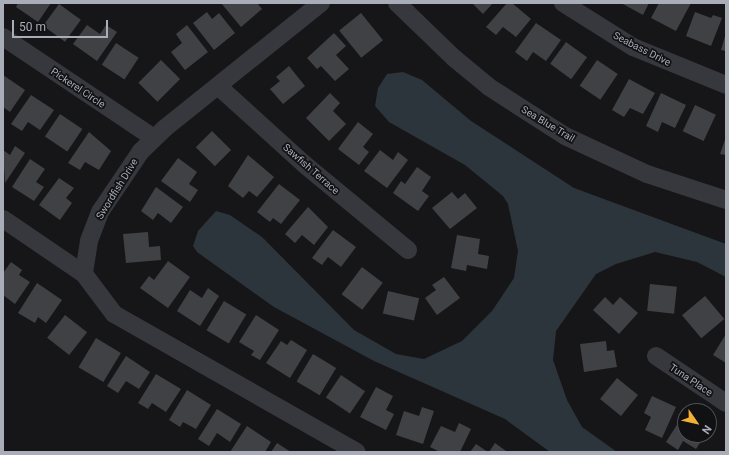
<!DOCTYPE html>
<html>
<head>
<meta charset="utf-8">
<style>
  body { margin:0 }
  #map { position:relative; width:729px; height:455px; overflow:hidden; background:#161618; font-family:Roboto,sans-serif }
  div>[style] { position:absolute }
  .water>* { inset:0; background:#2c353c }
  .building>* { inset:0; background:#404145; transform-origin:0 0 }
  .minor>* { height:18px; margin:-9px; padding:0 9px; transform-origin:9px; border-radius:9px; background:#37383d }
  span { translate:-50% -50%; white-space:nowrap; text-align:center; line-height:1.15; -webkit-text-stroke:3.5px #111113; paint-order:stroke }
  .street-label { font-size:10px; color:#a8adb8 }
  .frame { position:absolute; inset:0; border:4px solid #a8adb8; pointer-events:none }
  .north { position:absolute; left:677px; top:403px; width:40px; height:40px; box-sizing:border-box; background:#111113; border:1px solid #4d4f55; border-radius:50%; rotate:124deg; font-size:11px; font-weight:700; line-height:16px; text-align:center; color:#a8adb8 }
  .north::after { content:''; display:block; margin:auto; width:14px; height:18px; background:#f2b134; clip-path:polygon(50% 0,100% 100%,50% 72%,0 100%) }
  .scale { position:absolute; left:12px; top:20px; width:96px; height:18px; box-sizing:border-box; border:2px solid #a8adb8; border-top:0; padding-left:5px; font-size:12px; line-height:14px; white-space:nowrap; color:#a8adb8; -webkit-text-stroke:3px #111113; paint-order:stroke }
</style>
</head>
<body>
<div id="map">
  <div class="water">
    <div style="clip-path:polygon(403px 72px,422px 80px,471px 121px,574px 188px,726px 244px,726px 277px,697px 262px,655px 252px,616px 264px,596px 274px,556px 331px,553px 360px,567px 400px,582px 427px,617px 452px,550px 452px,505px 419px,374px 361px,274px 307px,197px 252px,193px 246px,198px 231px,216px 211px,230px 215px,262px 237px,354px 330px,396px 354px,424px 359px,462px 341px,492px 311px,514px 278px,518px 251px,508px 204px,503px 196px,465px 165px,389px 122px,375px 106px,378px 88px,387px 74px)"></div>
  </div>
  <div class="building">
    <div style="clip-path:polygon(18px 3px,51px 3px,38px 22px,16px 7px)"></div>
    <div style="clip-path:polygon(221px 3px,257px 3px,262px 9px,241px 27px)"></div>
    <div style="clip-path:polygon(472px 3px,493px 3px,483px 14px)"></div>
    <div style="clip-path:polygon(507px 3px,512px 3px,531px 19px,516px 37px,503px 27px,496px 35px,486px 27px)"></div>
    <div style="clip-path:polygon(621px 3px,649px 3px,643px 15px)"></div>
    <div style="clip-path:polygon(659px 3px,691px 3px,676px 31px,651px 18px)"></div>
    <div style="left:59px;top:4px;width:27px;height:27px;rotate:36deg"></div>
    <div style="clip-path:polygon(207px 12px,212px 19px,219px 13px,235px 33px,214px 50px,193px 23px)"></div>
    <div style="clip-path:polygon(695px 12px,711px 18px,713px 15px,722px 18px,711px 46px,686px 36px)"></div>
    <div style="left:361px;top:13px;width:35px;height:28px;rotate:51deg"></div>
    <div style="clip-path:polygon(536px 23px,561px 40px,546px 61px,533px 52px,527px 61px,515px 52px)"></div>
    <div style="clip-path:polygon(87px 25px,100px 34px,106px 25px,117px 32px,97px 61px,73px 44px)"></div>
    <div style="clip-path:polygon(187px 25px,208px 52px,185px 70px,171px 52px,182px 43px,176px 34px)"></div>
    <div style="clip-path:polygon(334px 33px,346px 46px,336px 55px,349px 69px,335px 81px,321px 66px,317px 69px,307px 58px)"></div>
    <div style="clip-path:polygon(726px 33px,726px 51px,721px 50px)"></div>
    <div style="left:566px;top:42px;width:26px;height:27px;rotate:36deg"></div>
    <div style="left:116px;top:43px;width:27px;height:26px;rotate:33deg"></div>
    <div style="left:161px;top:60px;width:27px;height:32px;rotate:45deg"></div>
    <div style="left:597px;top:60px;width:25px;height:31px;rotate:34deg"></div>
    <div style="clip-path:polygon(289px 66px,305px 86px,283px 104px,270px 89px,280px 81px,276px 77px)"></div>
    <div style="clip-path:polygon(3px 75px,25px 90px,10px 112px,3px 107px)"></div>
    <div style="clip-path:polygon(629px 79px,655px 93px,643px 114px,630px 108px,624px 117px,612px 110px)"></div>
    <div style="clip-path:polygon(330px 93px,340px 103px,333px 111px,346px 124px,329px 141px,306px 118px)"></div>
    <div style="clip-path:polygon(661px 93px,686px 105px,675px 128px,662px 122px,658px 132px,646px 126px)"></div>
    <div style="clip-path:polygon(31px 95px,54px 110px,40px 130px,28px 122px,22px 131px,11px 124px)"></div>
    <div style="left:695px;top:105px;width:23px;height:29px;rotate:25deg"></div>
    <div style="left:60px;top:114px;width:27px;height:27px;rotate:34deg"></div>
    <div style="clip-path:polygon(358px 122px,373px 134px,363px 147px,369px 152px,359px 165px,338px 149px)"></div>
    <div style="left:212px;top:131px;width:27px;height:23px;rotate:45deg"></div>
    <div style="clip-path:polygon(89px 132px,111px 151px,99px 170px,85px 162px,80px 170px,68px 163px)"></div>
    <div style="clip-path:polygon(726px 137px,726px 155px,720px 154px)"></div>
    <div style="clip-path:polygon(15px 146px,25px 153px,5px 183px,3px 150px,10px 155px)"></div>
    <div style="clip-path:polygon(380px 150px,393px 160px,398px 152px,408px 160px,387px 188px,364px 171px)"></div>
    <div style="clip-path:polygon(248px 155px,274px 177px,257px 197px,249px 191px,243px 198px,228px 186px)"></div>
    <div style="clip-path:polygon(178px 158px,197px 172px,189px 184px,198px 190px,190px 202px,161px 181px)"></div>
    <div style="clip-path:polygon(30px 159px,45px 169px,36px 182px,44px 187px,34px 201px,12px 187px)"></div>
    <div style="clip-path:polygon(417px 167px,431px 177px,422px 191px,429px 196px,418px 211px,393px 193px,401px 181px,405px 184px)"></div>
    <div style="clip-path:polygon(59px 178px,74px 188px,66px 198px,72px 203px,60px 220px,39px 205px)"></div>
    <div style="clip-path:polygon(279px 184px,300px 200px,281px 224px,273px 218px,270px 222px,257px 212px)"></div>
    <div style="clip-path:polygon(156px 187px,183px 207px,171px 223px,158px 213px,153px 220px,141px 211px)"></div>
    <div style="clip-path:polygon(452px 192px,458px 199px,465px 193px,477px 208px,450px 229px,432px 208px)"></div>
    <div style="clip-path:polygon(308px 207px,328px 227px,314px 245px,302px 235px,295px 243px,285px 234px)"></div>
    <div style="clip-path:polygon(333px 230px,356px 247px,341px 267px,328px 257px,322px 265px,312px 258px)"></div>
    <div style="clip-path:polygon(148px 232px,149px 247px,160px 246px,161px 260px,126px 263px,123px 234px)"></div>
    <div style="clip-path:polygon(457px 235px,480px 239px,478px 254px,489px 256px,487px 269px,467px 265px,466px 271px,451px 268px)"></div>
    <div style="clip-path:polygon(168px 261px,190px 277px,168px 308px,140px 288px,149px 276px,154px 280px)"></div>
    <div style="clip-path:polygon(11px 262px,22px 270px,19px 275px,30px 282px,15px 304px,3px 295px,3px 273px)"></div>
    <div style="left:362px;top:267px;width:26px;height:34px;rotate:37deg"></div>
    <div style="clip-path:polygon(444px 277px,460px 298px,437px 315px,425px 298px,436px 290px,432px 285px)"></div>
    <div style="clip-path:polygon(37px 283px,62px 300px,46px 323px,38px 317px,35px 323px,18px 313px)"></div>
    <div style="left:650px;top:284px;width:27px;height:27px;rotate:6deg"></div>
    <div style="clip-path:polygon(208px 288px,219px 296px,200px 326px,177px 311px,190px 290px,202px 298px)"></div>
    <div style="left:388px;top:291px;width:32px;height:23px;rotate:13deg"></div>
    <div style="left:705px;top:296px;width:30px;height:30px;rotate:50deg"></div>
    <div style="clip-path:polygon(605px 297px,613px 305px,620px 297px,638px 313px,619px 334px,593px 310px)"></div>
    <div style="left:224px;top:301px;width:26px;height:34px;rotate:31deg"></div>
    <div style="left:65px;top:315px;width:28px;height:29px;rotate:38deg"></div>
    <div style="clip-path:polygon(256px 315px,279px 330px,260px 360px,251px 355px,254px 351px,239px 342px)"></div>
    <div style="clip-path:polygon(726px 334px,726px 363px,713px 355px)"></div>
    <div style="left:96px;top:338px;width:29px;height:34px;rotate:31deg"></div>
    <div style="clip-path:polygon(291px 340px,307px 350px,290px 378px,266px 363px,281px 341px,287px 345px)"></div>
    <div style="clip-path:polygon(606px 341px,607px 351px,614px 350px,617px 367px,584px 372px,580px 344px)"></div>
    <div style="left:313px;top:354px;width:27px;height:32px;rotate:31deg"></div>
    <div style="clip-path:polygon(126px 356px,150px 372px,139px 389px,126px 381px,118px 393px,107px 386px)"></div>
    <div style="clip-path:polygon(156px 374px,181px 389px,166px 412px,152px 403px,148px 409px,138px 403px)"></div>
    <div style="left:341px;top:375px;width:29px;height:27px;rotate:34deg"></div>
    <div style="left:617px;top:378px;width:27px;height:27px;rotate:39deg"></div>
    <div style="clip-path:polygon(376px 387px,393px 396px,386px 410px,394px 414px,386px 430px,360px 417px)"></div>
    <div style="clip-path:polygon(187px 390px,211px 405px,196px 429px,183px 422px,180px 427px,169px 420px)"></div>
    <div style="clip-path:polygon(652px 396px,676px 407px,662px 438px,645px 430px,651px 417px,644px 413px)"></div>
    <div style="clip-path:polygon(422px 407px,434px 411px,423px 444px,396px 435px,404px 411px,419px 416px)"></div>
    <div style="clip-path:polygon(217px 409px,241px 424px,230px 442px,217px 433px,209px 446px,198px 439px)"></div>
    <div style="clip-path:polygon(685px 412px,685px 435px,705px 435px,696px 449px,683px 441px,678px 450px,666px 442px)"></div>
    <div style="clip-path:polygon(459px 423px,471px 429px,460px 452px,440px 452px,430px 447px,441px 426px,455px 432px)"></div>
    <div style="clip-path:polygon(247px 426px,271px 442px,265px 452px,230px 452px)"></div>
    <div style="clip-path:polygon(277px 443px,291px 452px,271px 452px)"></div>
    <div style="clip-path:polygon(495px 443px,506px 451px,505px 452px,489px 452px)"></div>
    <div style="clip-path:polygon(476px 444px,488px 452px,470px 452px)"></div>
  </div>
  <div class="minor">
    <div style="left:321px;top:3px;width:201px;rotate:141.3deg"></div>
    <div style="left:164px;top:129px;width:32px;rotate:136deg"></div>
    <div style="left:141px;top:151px;width:73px;rotate:123.9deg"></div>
    <div style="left:100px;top:212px;width:31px;rotate:111deg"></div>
    <div style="left:89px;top:241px;width:33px;rotate:99deg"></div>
    <div style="left:84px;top:274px;width:50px;rotate:53.1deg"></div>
    <div style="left:114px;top:314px;width:279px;rotate:29.6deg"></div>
    <div style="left:397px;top:3px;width:79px;rotate:44deg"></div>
    <div style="left:454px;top:58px;width:45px;rotate:39.6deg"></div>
    <div style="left:489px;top:87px;width:90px;rotate:32.8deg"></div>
    <div style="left:565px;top:136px;width:90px;rotate:24.9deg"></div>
    <div style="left:647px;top:174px;width:83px;rotate:18.2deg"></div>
    <div style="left:563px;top:3px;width:83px;rotate:32.2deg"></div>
    <div style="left:633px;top:47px;width:100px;rotate:22.2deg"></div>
    <div style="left:3px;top:37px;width:182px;rotate:33.8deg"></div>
    <div style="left:218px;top:86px;width:116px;rotate:42.2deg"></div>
    <div style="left:304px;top:164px;width:135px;rotate:39.6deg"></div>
    <div style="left:3px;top:219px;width:98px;rotate:34.2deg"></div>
    <div style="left:656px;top:356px;width:84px;rotate:33.9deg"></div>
  </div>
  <div class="street-label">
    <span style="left:642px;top:49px;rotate:27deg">Seabass Drive</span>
    <span style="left:78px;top:88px;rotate:34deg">Pickerel Circle</span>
    <span style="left:548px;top:124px;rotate:31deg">Sea Blue Trail</span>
    <span style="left:311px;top:169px;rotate:41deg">Sawfish Terrace</span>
    <span style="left:117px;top:189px;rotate:-58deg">Swordfish Drive</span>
    <span style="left:691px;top:380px;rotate:34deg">Tuna Place</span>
  </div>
  <div class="frame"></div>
  <div class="north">N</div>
  <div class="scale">50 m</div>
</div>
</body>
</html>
